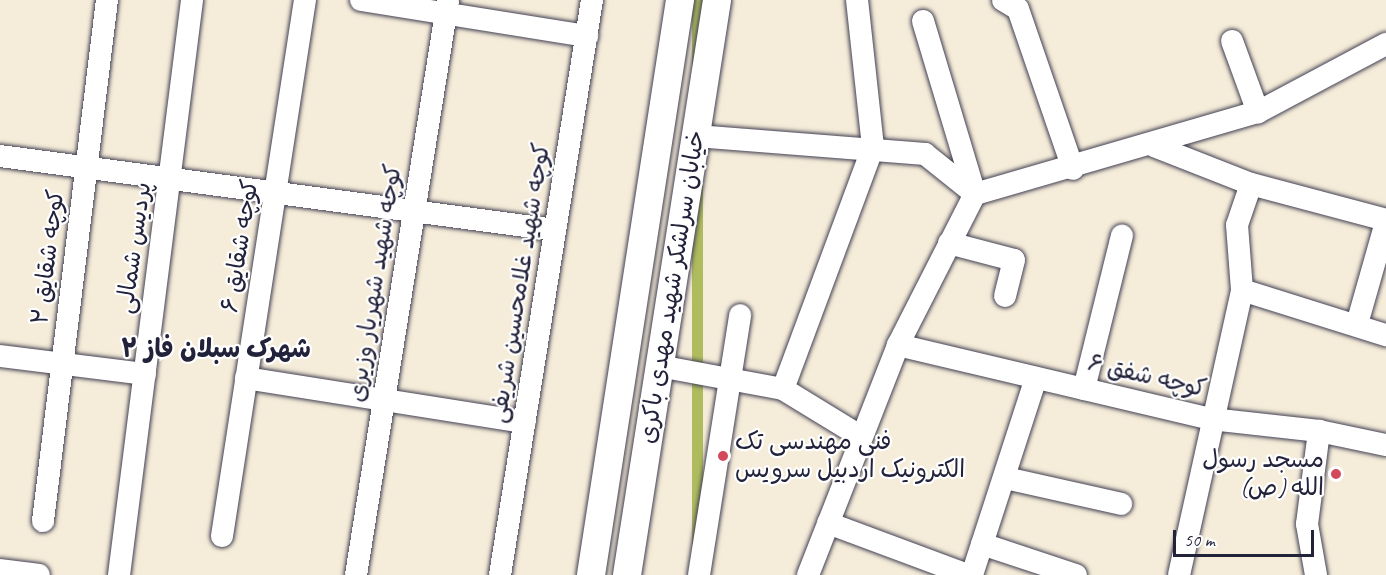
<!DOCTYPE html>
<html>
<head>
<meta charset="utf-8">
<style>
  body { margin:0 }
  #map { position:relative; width:1386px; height:575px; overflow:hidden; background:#f5ecd9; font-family:Caveat,"Playpen Sans Arabic",sans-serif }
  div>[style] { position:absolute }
  .green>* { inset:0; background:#afbc5e; transform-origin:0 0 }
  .roads { filter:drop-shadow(0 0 2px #424053) drop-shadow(0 0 2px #424053) }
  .minor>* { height:22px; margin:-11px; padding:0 11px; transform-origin:11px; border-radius:11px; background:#fff }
  .major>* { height:28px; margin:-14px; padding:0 14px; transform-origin:14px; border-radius:14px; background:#fff }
  .dots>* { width:16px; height:16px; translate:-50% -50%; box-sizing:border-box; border:3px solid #fff; border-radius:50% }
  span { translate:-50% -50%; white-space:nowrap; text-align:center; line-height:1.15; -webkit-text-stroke:4.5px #fff; paint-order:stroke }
  .street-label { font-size:24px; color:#22223b }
  .poi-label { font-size:24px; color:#22223b }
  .left { translate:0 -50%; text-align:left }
  .right { translate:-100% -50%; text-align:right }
  .neighbourhood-label { font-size:26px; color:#22223b; font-weight:700 }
  .scale { position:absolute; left:1173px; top:530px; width:141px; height:27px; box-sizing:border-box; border:3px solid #22223b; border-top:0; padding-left:8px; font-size:18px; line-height:21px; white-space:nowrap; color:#22223b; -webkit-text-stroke:4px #fff; paint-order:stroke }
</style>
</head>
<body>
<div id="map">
  <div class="green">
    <div style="left:692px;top:0;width:11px;height:582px"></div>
  </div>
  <div class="roads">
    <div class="minor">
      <div style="left:361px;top:0;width:229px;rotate:9.1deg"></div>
      <div style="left:1003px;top:0;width:17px;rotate:31deg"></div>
      <div style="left:1018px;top:9px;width:169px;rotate:71deg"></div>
      <div style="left:923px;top:21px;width:181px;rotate:73.3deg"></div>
      <div style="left:1232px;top:41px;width:76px;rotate:69.9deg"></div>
      <div style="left:696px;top:136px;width:230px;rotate:4.5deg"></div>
      <div style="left:925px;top:154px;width:64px;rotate:38.7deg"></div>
      <div style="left:1154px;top:146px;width:104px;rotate:21.4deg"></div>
      <div style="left:1251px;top:184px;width:140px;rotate:14.9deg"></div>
      <div style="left:0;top:156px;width:560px;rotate:7.59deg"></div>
      <div style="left:975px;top:194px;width:295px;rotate:-16.2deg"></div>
      <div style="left:1258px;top:112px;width:145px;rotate:-28deg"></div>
      <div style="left:949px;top:243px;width:67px;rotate:14.7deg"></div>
      <div style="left:1014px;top:260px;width:37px;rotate:104deg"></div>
      <div style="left:1242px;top:290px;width:151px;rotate:17.4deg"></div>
      <div style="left:1357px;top:324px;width:106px;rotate:-74.1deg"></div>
      <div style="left:898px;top:345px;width:322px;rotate:13.3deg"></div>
      <div style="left:1211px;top:419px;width:109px;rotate:6.3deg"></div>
      <div style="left:1319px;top:431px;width:68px;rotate:11.8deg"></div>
      <div style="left:0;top:356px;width:146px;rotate:7.1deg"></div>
      <div style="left:659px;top:366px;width:126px;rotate:10.5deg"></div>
      <div style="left:783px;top:389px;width:88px;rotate:31.5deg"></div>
      <div style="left:246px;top:378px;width:282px;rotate:9deg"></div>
      <div style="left:783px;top:389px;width:258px;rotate:-69.6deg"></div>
      <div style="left:873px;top:147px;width:148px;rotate:-96.2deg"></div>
      <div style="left:1084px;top:389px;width:158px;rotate:-76.1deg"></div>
      <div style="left:1005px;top:478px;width:119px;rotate:12.6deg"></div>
      <div style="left:43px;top:521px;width:525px;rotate:-83deg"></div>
      <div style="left:828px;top:523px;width:149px;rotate:20.4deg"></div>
      <div style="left:222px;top:536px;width:542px;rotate:-81.2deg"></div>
      <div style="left:982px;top:544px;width:99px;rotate:18.3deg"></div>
      <div style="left:0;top:570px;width:39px;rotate:7deg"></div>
      <div style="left:119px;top:575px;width:580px;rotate:-82.76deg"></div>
      <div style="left:356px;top:575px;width:582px;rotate:-80.91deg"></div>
      <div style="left:500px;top:575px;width:582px;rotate:-80.91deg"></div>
      <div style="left:699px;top:575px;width:263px;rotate:-81deg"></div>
      <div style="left:808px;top:575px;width:247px;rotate:-68.6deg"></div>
      <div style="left:898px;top:345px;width:169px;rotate:-63deg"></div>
      <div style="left:972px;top:575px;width:207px;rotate:-72deg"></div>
      <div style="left:1179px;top:575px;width:292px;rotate:-77.5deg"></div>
      <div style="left:1242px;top:290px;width:65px;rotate:-94.4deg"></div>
      <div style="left:1237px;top:225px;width:43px;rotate:-71.1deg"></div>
      <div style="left:1316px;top:575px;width:52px;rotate:-100deg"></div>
      <div style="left:1307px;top:524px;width:94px;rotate:-82.6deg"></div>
    </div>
    <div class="major">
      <div style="left:591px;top:575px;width:582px;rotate:-81.2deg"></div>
      <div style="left:627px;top:575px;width:582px;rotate:-81.1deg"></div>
    </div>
  </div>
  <div class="dots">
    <div style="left:723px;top:456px;background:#d1495b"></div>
    <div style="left:1336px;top:474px;background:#d1495b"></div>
  </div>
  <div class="street-label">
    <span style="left:240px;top:246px;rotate:-81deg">کوچه شقایق ۶</span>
    <span style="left:134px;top:248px;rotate:-82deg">پردیس شمالی</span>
    <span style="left:48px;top:257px;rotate:-83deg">کوچه شقایق ۲</span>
    <span style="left:375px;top:283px;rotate:-81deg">کوچه شهید شهریار وزیری</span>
    <span style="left:520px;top:283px;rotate:-81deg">کوچه شهید غلامحسین شریفی</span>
    <span style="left:672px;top:287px;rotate:-81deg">خیابان سرلشکر شهید مهدی باکری</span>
    <span style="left:1147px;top:376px;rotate:13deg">کوچه شفق ۶</span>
  </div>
  <div class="poi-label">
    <span class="left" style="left:735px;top:456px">فنی مهندسی تک<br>الکترونیک اردبیل سرویس</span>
    <span class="right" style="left:1324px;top:474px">مسجد رسول<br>الله (ص)</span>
  </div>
  <div class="neighbourhood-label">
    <span style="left:216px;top:349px">شهرک سبلان فاز ۲</span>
  </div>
  <div class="scale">50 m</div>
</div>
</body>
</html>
